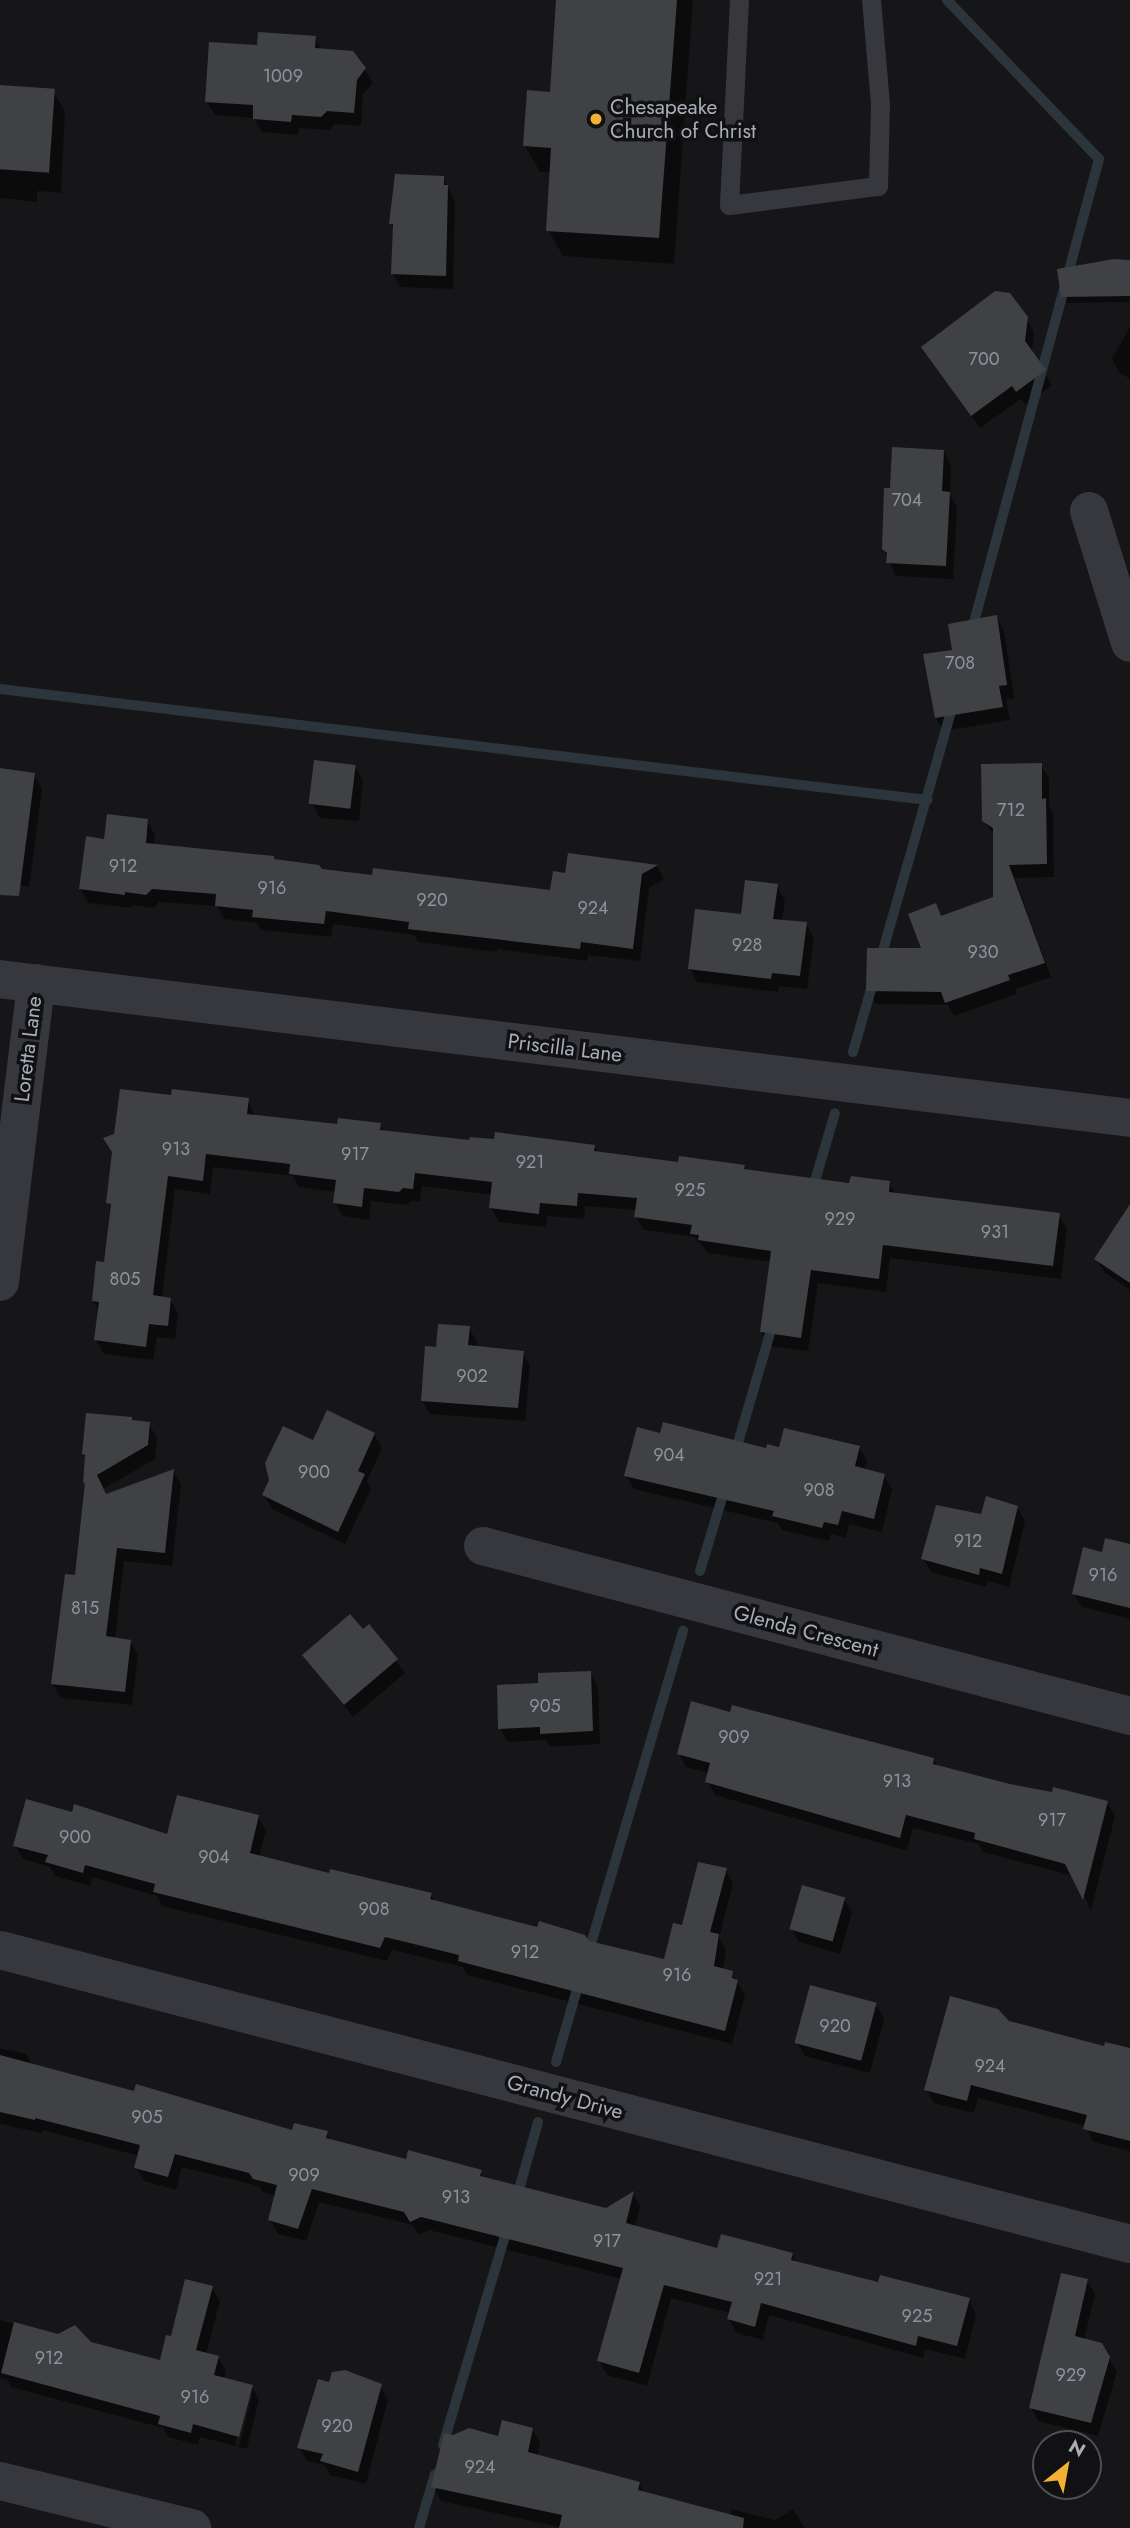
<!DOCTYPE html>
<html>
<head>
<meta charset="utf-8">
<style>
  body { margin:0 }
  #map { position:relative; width:1130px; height:2528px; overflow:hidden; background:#161618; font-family:Jost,sans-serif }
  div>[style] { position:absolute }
  .shadow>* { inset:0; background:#0007 }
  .stream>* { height:10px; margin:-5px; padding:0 5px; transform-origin:5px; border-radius:5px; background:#2c353c }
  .building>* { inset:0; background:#404145; transform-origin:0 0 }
  .lane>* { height:19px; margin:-9.5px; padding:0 9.5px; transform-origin:9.5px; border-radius:9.5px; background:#37383d }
  .street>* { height:38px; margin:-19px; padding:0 19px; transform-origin:19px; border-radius:19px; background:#37383d }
  .dots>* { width:19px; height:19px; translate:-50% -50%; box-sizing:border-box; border:4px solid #111113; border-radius:50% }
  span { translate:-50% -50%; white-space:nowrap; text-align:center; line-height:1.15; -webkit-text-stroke:7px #111113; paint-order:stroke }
  .number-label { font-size:18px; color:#8e929b }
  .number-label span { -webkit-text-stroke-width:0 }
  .poi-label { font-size:21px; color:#a8adb8 }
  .left { translate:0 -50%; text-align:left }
  .street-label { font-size:21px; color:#a8adb8 }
  .north { position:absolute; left:1032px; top:2430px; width:70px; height:70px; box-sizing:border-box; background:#111113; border:2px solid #4d4f55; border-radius:50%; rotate:31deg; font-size:19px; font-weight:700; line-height:28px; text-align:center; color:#a8adb8 }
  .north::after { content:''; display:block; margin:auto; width:24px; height:32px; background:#f2b134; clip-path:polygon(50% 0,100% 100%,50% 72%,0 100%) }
</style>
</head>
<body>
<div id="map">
  <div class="shadow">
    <div style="clip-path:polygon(558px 0,693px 0,674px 264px,563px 256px,548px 230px,552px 172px,540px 172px,525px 146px,551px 94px)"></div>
    <div style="clip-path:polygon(315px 38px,322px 50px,365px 69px,373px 83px,363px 94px,361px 126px,335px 124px,329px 130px,299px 128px,298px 135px,262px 132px,254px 118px,215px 115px,207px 102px,259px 47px)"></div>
    <div style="clip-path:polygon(0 87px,53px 91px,65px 111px,61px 193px,37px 191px,37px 202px,0 198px)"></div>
    <div style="clip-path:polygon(443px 178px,455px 201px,453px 289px,400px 287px,393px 273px,394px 229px,391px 223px)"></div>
    <div style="clip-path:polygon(1126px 259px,1130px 265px,1129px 302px,1067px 303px,1059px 271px)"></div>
    <div style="clip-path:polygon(1026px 318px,1034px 332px,1032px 354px,1052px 385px,1025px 405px,1021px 399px,980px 428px,932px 361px)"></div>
    <div style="clip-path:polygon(1130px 327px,1130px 379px,1119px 372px,1112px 359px)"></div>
    <div style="clip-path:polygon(943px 451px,951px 465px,950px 494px,957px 507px,953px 579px,896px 576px,883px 548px,892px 490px)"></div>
    <div style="clip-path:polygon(996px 617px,1004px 631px,1014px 698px,1006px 700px,1010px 720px,944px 731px,936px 718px,954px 651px)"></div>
    <div style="clip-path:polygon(1041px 765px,1049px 778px,1049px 806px,1053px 814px,1054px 877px,1015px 878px,1051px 977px,1015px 989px,1016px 994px,954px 1016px,948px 1005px,876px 1004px,868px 991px,923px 950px,935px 906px,942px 918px,995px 898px,995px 837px,984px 821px)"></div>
    <div style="clip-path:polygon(355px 766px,363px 780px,359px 821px,320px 818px,312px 804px)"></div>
    <div style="clip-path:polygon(0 770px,34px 775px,42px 789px,29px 887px,0 883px)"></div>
    <div style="clip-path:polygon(147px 821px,155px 835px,154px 845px,273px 858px,275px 861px,321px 871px,552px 892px,567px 875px,569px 855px,657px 866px,664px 879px,649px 888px,640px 961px,588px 955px,587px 961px,497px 949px,497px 952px,418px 942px,414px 935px,333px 924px,331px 937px,261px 930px,257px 923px,224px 919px,217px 906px,159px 902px,154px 908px,133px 905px,132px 908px,88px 903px,80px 889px,106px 841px)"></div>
    <div style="clip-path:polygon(777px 886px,785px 900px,782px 921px,806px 924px,814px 938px,807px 989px,779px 986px,778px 992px,697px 982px,690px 968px)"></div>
    <div style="clip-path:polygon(173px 1097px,247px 1099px,255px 1116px,339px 1126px,380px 1124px,384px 1133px,471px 1142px,594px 1146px,598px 1153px,680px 1164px,744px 1166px,747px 1172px,851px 1185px,889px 1182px,896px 1195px,1059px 1215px,1067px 1229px,1061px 1279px,890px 1258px,886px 1292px,818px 1283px,808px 1351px,769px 1346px,761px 1332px,771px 1262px,708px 1253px,695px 1237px,644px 1230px,636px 1217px,637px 1210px,585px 1206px,584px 1219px,547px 1216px,546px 1227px,499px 1222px,491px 1208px,492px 1195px,422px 1186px,420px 1202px,411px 1201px,407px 1205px,371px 1201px,369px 1220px,343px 1216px,335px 1203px,336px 1192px,299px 1187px,293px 1176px,213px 1167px,210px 1194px,175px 1189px,162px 1298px,170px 1299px,178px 1313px,175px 1339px,157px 1337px,153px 1360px,104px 1354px,96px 1340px,99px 1311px,93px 1301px,105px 1264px,116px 1135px)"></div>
    <div style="clip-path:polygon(1130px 1221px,1130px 1290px,1104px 1272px,1096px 1259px)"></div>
    <div style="clip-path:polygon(469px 1328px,477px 1342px,476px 1348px,523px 1352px,530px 1366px,525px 1421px,430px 1414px,422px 1400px,438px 1349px)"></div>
    <div style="clip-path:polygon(133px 1422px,149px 1424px,157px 1438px,155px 1459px,103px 1489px,106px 1496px,173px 1471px,181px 1484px,172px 1566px,124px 1561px,115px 1639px,130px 1641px,138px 1655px,132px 1705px,61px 1698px,53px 1684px,77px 1577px,87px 1487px,87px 1459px,83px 1454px)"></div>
    <div style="clip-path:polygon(374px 1434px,382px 1448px,367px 1481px,371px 1489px,345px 1544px,272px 1509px,264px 1495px,314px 1442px)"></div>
    <div style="clip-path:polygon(661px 1435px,768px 1450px,859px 1447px,867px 1461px,864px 1471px,884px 1476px,892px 1489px,882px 1532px,849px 1524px,846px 1538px,831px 1534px,829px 1541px,782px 1530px,778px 1523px,634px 1489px,626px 1476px)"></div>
    <div style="clip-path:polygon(1017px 1507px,1025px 1521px,1009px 1587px,988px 1581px,986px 1587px,931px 1572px,923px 1558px,982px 1516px)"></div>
    <div style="clip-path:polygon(1130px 1546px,1130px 1619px,1082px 1607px,1074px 1594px)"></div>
    <div style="clip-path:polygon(369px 1626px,405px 1673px,353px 1717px,305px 1656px)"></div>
    <div style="clip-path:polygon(590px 1673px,598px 1687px,600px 1744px,550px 1747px,546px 1740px,508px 1742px,500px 1728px,540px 1685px)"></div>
    <div style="clip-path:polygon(731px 1714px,933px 1759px,938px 1767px,1053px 1794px,1107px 1802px,1115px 1816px,1091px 1910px,1074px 1876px,983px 1852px,979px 1844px,913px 1828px,907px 1851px,715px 1795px,707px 1781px,709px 1773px,686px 1767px,679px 1753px)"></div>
    <div style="clip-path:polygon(73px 1814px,168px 1836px,258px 1817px,266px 1830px,259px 1857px,331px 1875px,431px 1894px,435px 1902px,665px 1962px,684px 1928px,726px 1870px,733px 1884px,719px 1938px,726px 1949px,723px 1970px,732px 1973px,745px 1995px,732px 2044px,467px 1975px,463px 1967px,392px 1950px,387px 1961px,162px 1906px,157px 1896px,92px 1877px,90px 1886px,55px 1876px,50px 1867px,23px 1859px,15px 1846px)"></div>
    <div style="clip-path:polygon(844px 1899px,852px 1912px,840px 1954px,799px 1942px,791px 1929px)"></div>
    <div style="clip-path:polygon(876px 2005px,884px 2019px,870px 2073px,805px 2056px,797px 2042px)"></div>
    <div style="clip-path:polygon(1008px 2023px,1105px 2049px,1130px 2049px,1130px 2151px,1093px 2142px,1086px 2126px,978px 2098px,974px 2113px,934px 2103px,926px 2089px)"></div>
    <div style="clip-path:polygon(0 2048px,26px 2054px,32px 2065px,293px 2132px,327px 2133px,331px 2141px,407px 2161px,480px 2171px,485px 2179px,607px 2210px,633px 2193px,640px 2206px,635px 2228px,718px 2250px,792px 2254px,797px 2263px,879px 2284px,969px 2300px,976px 2314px,965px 2359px,925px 2349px,923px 2358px,769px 2315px,763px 2340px,737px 2333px,729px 2319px,731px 2313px,671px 2298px,647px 2386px,607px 2375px,599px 2361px,622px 2279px,429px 2230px,419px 2235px,413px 2225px,319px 2202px,306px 2241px,278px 2234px,270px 2220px,276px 2196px,263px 2192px,259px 2186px,182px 2167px,176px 2190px,144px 2181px,136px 2168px,139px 2156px,43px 2130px,42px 2133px,0 2124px)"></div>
    <div style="clip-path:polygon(1087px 2280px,1095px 2294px,1084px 2340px,1101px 2345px,1117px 2372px,1098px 2436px,1038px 2421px,1031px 2408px)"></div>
    <div style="clip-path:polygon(evenodd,212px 2288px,220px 2301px,206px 2354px,218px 2357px,226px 2371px,224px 2379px,252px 2386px,259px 2400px,247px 2449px,200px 2437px,198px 2445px,168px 2437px,163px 2428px,11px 2387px,7px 2379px,0 2378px,0 2320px,161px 2362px,173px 2339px,212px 2288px,248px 2395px,252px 2395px,239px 2446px,235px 2445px,248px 2395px)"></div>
    <div style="clip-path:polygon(331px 2384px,380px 2386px,388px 2400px,366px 2484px,330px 2475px,325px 2465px,307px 2461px,299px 2447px)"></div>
    <div style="clip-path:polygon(532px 2429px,540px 2443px,537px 2457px,639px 2483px,645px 2494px,730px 2516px,732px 2509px,775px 2520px,793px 2509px,805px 2528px,563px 2528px,441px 2501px,433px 2487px,499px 2438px)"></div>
  </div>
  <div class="stream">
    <div style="left:947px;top:0;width:220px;rotate:46.3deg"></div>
    <div style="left:1099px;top:159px;width:489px;rotate:105.1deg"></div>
    <div style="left:0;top:689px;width:934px;rotate:6.83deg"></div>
    <div style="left:880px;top:961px;width:267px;rotate:-74.1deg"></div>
    <div style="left:853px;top:1052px;width:76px;rotate:-74deg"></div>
    <div style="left:812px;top:1191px;width:81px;rotate:-73.6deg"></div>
    <div style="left:735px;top:1453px;width:139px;rotate:-73.7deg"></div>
    <div style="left:700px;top:1571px;width:90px;rotate:-73.2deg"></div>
    <div style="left:588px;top:1954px;width:337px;rotate:-73.6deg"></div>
    <div style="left:556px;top:2062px;width:86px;rotate:-73.9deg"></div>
    <div style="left:516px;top:2200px;width:81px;rotate:-74.2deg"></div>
    <div style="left:443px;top:2445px;width:229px;rotate:-73.5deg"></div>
    <div style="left:419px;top:2528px;width:56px;rotate:-73.5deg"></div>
  </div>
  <div class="building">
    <div style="clip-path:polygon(556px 0,677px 0,659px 238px,546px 231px,551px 148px,523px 146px,527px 90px,550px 92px)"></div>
    <div style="clip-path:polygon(258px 32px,316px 36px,315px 48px,353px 51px,366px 68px,357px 80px,354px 113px,327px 111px,321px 117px,292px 115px,291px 122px,253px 119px,253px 105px,205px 102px,209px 42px,257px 45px)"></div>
    <div style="left:0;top:85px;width:55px;height:84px;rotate:4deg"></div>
    <div style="clip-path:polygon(395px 174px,444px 176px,444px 185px,448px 185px,446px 276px,391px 274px,393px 224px,389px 224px)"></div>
    <div style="clip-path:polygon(1114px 259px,1130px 260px,1130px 296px,1061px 297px,1057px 269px)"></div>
    <div style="clip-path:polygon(995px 291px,1010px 293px,1028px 317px,1025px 341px,1046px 370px,1016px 392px,1012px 386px,971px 416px,921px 347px)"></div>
    <div style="clip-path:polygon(892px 447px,944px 450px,942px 491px,950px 492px,946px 566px,886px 563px,887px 553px,882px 549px,884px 488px,890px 488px)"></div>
    <div style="clip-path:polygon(997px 615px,1007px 685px,999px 686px,1003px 707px,935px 718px,923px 654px,952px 650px,948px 624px)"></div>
    <div style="left:314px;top:760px;width:42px;height:44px;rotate:7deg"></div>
    <div style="clip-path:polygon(1042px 763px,1042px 799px,1046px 798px,1047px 864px,1009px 865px,1045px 963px,1008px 975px,1010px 980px,945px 1003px,941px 992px,866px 991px,867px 948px,921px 948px,908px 914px,936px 903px,941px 916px,993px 897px,993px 828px,982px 821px,981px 764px)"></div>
    <div style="clip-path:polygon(0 768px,35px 773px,19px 896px,0 895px)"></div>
    <div style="clip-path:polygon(107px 814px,148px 819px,146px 843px,274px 856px,274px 859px,319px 865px,322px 869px,372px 875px,373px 868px,550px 890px,553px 871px,565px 873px,568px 853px,658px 865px,642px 874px,633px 949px,581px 942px,580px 949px,408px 929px,409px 922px,326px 911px,324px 924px,252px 917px,253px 910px,215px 906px,216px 894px,152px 889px,146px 895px,125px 892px,125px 895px,79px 889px,86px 836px,104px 839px)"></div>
    <div style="clip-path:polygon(745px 880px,778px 884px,773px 919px,807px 922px,800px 976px,772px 973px,771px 979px,688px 969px,695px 909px,741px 914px)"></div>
    <div style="clip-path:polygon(120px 1089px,171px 1095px,172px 1089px,249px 1098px,247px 1114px,337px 1124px,338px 1118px,381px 1123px,380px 1130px,469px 1140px,470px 1137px,494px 1139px,495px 1132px,595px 1145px,594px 1151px,678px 1162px,679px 1156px,745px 1165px,744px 1169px,849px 1183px,851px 1176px,890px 1181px,889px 1192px,1060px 1213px,1053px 1266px,883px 1245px,879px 1279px,811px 1270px,801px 1338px,760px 1332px,771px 1251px,698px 1240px,699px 1235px,690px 1234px,692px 1225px,634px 1217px,637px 1198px,578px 1193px,577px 1206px,540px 1203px,539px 1214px,489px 1208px,492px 1182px,415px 1173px,413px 1189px,403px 1188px,399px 1192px,364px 1188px,362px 1207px,333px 1203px,336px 1180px,289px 1174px,290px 1164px,206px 1154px,203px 1181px,168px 1176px,153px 1295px,171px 1298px,168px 1326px,149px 1324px,146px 1347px,94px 1340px,99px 1302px,92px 1301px,96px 1261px,104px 1262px,111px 1204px,106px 1203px,112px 1152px,103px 1138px,114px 1134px)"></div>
    <div style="clip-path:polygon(1130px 1204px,1130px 1283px,1094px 1259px)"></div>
    <div style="clip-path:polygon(438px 1324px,470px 1326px,468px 1345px,524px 1351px,518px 1408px,421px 1401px,425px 1346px,436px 1347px)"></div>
    <div style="clip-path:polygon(327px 1410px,375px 1433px,358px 1471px,365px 1474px,338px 1532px,262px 1495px,269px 1480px,265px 1463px,283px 1426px,313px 1440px)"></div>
    <div style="clip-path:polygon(86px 1413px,132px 1417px,132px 1420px,150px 1422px,148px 1445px,97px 1475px,106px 1494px,174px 1469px,165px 1553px,117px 1548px,106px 1636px,131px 1640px,125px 1692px,51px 1684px,65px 1574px,75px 1575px,85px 1482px,83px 1484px,85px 1455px,82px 1454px)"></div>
    <div style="clip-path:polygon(663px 1422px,766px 1448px,767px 1444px,779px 1447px,784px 1428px,860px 1446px,855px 1466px,885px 1474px,874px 1519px,842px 1511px,838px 1525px,824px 1522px,822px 1528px,772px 1516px,774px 1511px,624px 1476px,637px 1427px,660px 1433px)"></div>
    <div style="clip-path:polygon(986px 1496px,1018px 1506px,1002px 1574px,980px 1568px,979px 1575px,921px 1559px,936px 1505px,981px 1514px)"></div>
    <div style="clip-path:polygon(1105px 1538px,1130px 1544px,1130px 1608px,1072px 1594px,1083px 1547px,1102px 1552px)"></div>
    <div style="clip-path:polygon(350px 1614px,363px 1629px,369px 1624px,398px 1659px,344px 1705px,302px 1655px)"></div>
    <div style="clip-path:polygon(591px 1671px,593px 1731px,540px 1734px,540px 1727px,498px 1729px,497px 1685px,538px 1683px,538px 1673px)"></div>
    <div style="clip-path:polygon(691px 1701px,730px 1712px,732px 1705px,934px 1758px,933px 1764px,1010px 1784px,1052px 1792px,1053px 1787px,1108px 1801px,1083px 1900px,1065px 1864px,974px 1839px,975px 1833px,906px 1815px,900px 1838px,705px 1782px,710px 1763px,677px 1754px)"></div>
    <div style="clip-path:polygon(177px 1795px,259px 1815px,250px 1853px,329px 1873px,330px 1869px,432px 1893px,430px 1899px,537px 1927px,539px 1921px,585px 1935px,589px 1941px,664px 1959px,673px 1923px,682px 1925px,698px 1862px,727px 1868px,710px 1932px,719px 1934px,714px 1966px,733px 1971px,732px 1978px,738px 1980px,725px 2031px,458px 1961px,459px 1955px,385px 1937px,380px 1948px,153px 1892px,155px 1884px,85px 1865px,83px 1873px,45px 1862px,48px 1855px,13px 1846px,26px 1799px,72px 1812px,74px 1804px,167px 1834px)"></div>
    <div style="left:802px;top:1885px;width:45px;height:46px;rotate:16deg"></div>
    <div style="left:810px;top:1985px;width:69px;height:60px;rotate:15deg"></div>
    <div style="clip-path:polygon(950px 1996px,998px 2009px,1009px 2021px,1104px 2046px,1105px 2042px,1130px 2048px,1130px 2141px,1083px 2129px,1087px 2115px,971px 2085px,967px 2101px,924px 2090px)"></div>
    <div style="clip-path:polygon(0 2055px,134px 2091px,136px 2084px,292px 2130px,294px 2123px,328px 2131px,326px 2138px,406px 2159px,408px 2150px,482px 2170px,480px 2176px,606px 2208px,634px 2191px,626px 2223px,717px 2248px,721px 2234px,793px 2253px,791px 2260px,878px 2282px,880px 2275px,970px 2298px,957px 2346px,918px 2336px,916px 2346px,761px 2303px,755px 2327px,727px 2319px,732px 2302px,664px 2285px,639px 2373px,597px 2361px,623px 2268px,421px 2217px,410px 2222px,404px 2212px,312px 2189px,298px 2229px,268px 2220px,277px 2185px,253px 2179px,249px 2173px,175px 2154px,168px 2177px,134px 2168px,140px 2145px,35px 2118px,35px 2120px,0 2112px)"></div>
    <div style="clip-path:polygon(1061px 2273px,1088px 2279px,1075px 2336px,1102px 2343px,1110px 2357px,1091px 2423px,1029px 2408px)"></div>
    <div style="clip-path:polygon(185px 2279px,213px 2286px,196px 2350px,219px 2356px,214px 2375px,253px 2385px,239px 2437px,193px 2424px,191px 2433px,158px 2424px,160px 2416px,1px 2373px,14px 2322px,58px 2334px,75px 2325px,91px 2342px,160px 2360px,166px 2335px,171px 2336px)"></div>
    <div style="clip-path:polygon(345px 2370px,382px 2384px,358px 2472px,320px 2461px,323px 2454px,297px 2448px,318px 2379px,329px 2382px,332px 2372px)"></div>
    <div style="clip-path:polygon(502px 2420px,533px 2428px,528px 2452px,640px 2482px,638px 2490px,744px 2518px,743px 2528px,559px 2528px,562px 2515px,431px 2487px,444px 2433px,453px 2435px,469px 2428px,498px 2436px)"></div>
  </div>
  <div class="lane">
    <div style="left:739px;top:0;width:205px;rotate:92.8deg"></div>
    <div style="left:729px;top:205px;width:150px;rotate:-7.3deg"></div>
    <div style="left:878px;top:186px;width:82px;rotate:-88.6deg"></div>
    <div style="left:880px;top:104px;width:104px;rotate:-94.9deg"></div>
  </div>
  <div class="street">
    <div style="left:1089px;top:511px;width:138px;rotate:72.7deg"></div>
    <div style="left:0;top:979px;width:1139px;rotate:7.01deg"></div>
    <div style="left:0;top:1282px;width:301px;rotate:-83.1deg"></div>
    <div style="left:483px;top:1546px;width:669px;rotate:14.72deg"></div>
    <div style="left:0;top:1950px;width:1168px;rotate:14.58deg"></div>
    <div style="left:0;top:2481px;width:198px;rotate:13.8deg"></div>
  </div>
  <div class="dots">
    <div style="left:596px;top:119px;background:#f2b134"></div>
  </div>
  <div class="number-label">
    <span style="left:283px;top:76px">1009</span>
    <span style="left:984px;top:359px">700</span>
    <span style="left:907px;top:500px">704</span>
    <span style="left:960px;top:663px">708</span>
    <span style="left:1011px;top:810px">712</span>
    <span style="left:123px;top:866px">912</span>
    <span style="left:272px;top:888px">916</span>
    <span style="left:432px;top:900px">920</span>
    <span style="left:593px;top:908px">924</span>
    <span style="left:747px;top:945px">928</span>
    <span style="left:983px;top:952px">930</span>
    <span style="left:176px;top:1149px">913</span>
    <span style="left:355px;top:1154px">917</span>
    <span style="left:530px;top:1162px">921</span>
    <span style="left:690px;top:1190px">925</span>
    <span style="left:840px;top:1219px">929</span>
    <span style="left:995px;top:1232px">931</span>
    <span style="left:125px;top:1279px">805</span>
    <span style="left:472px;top:1376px">902</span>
    <span style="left:669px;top:1455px">904</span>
    <span style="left:314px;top:1472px">900</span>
    <span style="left:819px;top:1490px">908</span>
    <span style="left:968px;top:1541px">912</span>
    <span style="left:1103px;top:1575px">916</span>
    <span style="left:85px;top:1608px">815</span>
    <span style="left:545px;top:1706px">905</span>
    <span style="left:734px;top:1737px">909</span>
    <span style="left:897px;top:1781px">913</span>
    <span style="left:1052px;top:1820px">917</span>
    <span style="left:75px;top:1837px">900</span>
    <span style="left:214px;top:1857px">904</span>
    <span style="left:374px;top:1909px">908</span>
    <span style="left:525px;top:1952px">912</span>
    <span style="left:677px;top:1975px">916</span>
    <span style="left:835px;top:2026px">920</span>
    <span style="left:990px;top:2066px">924</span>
    <span style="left:147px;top:2117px">905</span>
    <span style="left:304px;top:2175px">909</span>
    <span style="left:456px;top:2197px">913</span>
    <span style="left:607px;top:2241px">917</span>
    <span style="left:768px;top:2279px">921</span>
    <span style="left:917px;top:2316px">925</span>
    <span style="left:49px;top:2358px">912</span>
    <span style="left:1071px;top:2375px">929</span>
    <span style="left:195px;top:2397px">916</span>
    <span style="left:337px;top:2426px">920</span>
    <span style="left:480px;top:2467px">924</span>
  </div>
  <div class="poi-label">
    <span class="left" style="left:610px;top:119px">Chesapeake<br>Church of Christ</span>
  </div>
  <div class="street-label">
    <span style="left:565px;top:1048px;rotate:7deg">Priscilla Lane</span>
    <span style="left:28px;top:1049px;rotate:-83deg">Loretta Lane</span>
    <span style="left:806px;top:1631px;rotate:15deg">Glenda Crescent</span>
    <span style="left:565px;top:2097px;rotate:15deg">Grandy Drive</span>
  </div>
  <div class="north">N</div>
</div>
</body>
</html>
